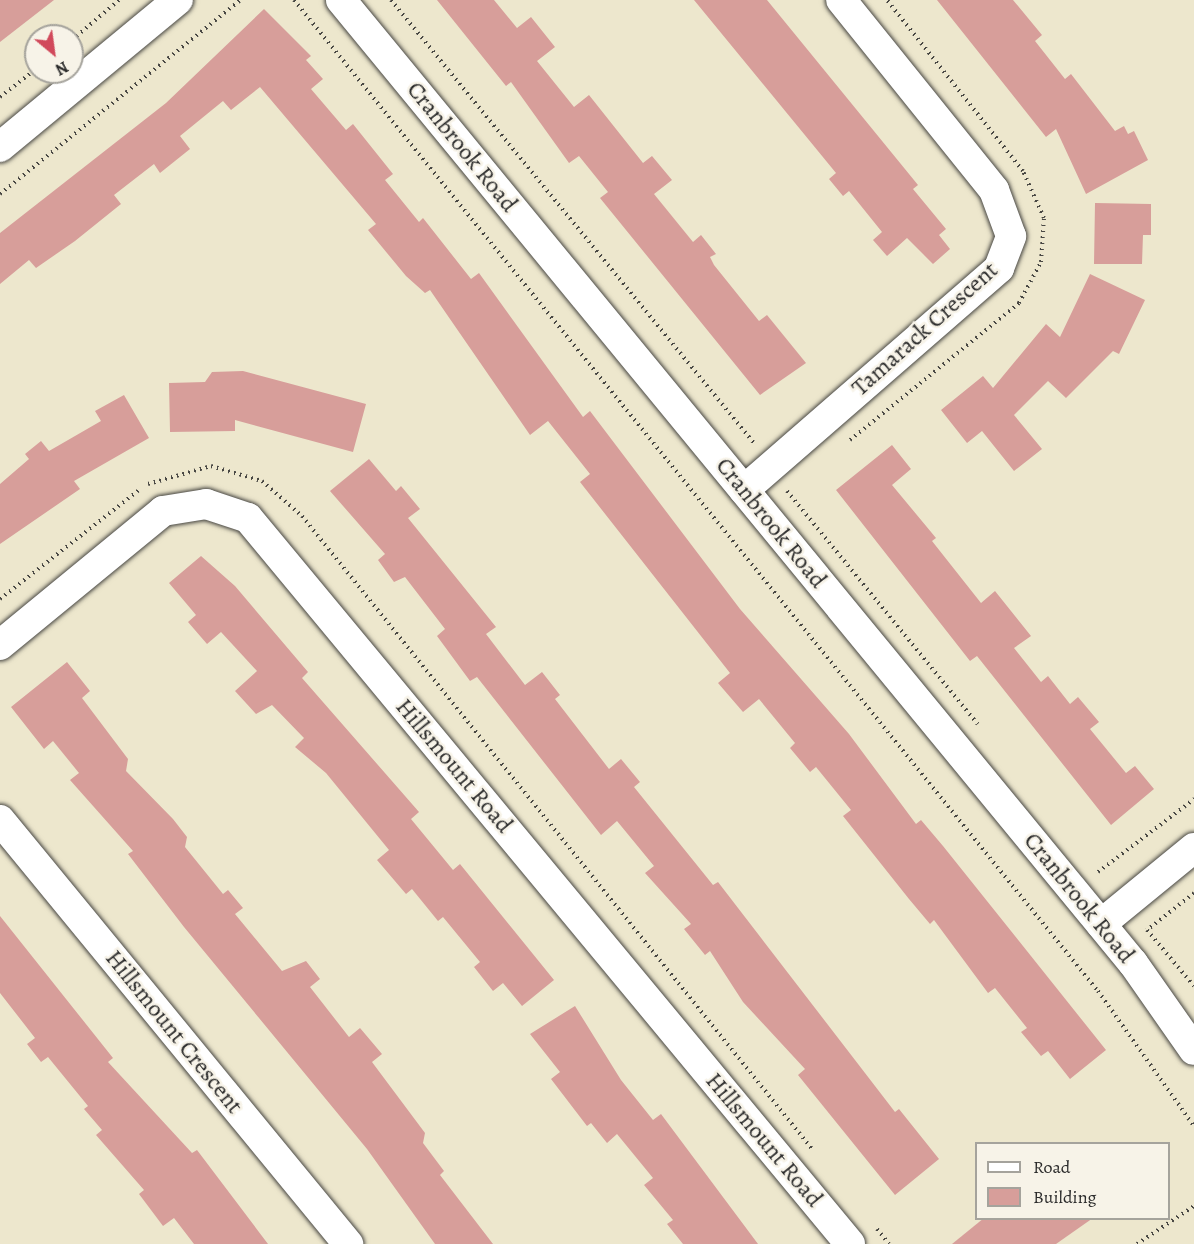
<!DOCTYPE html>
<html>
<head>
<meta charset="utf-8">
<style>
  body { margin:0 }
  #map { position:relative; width:1194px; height:1244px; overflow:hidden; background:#ede7cd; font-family:Alegreya,serif }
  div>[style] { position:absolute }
  .building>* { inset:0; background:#d79e9a }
  .path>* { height:4px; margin-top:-2px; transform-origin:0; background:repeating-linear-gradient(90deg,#484743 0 1.5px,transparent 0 6px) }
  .roads { filter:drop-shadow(0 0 2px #484743) drop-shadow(0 0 2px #484743) }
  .minor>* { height:30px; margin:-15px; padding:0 15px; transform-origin:15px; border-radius:15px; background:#fff }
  span { translate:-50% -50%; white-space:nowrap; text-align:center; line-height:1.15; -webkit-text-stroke:5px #f7f3e8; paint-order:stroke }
  .street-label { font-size:24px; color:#2b2b2b }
  .legend { position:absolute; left:975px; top:1142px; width:195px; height:78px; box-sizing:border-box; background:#f7f3e8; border:2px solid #a5a39c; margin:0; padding:8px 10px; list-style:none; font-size:18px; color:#2b2b2b }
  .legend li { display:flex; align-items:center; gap:12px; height:30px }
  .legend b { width:30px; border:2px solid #a5a39c }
  .north { position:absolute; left:24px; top:24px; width:60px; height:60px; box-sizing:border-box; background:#f7f3e8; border:2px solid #a5a39c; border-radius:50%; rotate:151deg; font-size:16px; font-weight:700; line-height:24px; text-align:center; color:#2b2b2b }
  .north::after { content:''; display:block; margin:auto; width:21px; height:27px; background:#d1495b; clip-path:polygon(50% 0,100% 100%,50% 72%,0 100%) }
</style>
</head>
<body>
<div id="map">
  <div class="building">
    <div style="clip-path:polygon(0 0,54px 0,0 42px)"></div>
    <div style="clip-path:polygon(437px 0,494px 0,517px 28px,531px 17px,555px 47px,537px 61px,574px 107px,589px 95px,643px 163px,652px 156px,672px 180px,654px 194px,693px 242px,701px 235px,716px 254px,710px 257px,714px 265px,759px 321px,767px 315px,806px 363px,760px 395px,600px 198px,608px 192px,579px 156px,569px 163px,511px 82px,506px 86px)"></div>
    <div style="clip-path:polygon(694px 0,767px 0,918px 185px,913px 189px,946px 229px,939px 235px,950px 249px,933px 264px,907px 238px,887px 256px,873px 240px,882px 232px,849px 191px,843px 196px,829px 179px,836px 173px)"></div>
    <div style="clip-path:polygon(937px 0,1013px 0,1042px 35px,1035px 41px,1065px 79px,1071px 74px,1115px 131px,1124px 126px,1128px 134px,1134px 131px,1148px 160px,1086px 194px,1056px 129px,1046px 137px)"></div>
    <div style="clip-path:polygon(264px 9px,311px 56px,306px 60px,323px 79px,311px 89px,346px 130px,353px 124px,393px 174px,385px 180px,419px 222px,423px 218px,471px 279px,479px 273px,583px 417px,590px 411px,740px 609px,849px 734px,916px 824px,921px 820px,943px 846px,1106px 1050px,1070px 1079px,1048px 1051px,1041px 1056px,1021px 1032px,1027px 1028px,995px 988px,988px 993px,934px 920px,930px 924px,909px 899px,843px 816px,851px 810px,816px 767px,810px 772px,790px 748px,795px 743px,759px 699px,743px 712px,718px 683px,730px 673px,580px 482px,590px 474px,548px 421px,530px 435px,430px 290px,425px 293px,406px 276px,368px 230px,376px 224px,260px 87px,231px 110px,223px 101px,180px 136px,190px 149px,160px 173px,154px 164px,114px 195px,121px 204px,75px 241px,36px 268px,29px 260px,0 284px,0 233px,166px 103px)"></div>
    <div style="clip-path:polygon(1095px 203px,1151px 204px,1151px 235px,1143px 235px,1142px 264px,1094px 264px)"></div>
    <div style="clip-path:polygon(1090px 274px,1145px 300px,1119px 354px,1113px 351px,1066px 398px,1048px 381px,1014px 415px,1042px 449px,1014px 471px,982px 431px,967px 443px,941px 410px,983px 376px,993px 388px,1046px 324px,1060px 337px)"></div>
    <div style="clip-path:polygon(243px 371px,366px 404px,353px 452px,235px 420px,235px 431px,170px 432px,169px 383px,205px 382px,212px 372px)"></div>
    <div style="clip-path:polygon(124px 395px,149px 438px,74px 481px,80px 489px,0 544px,0 484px,29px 459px,25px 454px,41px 441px,49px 451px,101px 421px,95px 411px)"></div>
    <div style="clip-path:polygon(892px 445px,911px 469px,892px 485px,936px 538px,932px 541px,981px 603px,995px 591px,1031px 636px,1014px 648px,1041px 682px,1048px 676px,1070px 704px,1078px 697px,1099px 722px,1090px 729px,1126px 773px,1135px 766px,1154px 789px,1111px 825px,977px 656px,970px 661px,836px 490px)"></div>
    <div style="clip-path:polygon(369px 459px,396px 491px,401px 486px,420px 509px,408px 518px,496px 627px,486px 634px,525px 685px,542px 672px,560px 695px,555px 699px,609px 769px,621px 759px,640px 782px,634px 787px,713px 885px,718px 882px,895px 1112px,899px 1109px,939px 1159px,895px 1195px,798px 1075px,805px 1069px,743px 1002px,710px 951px,705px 955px,684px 929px,691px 924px,645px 873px,654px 866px,617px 821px,601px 835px,477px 677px,470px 681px,437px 636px,445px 629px,405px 577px,394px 582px,378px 560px,385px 554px,330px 491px)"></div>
    <div style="clip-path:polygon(201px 556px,235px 586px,308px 672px,302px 678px,419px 812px,411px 819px,453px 870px,460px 864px,554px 980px,522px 1006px,503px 983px,493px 991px,474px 967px,480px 962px,443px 917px,438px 921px,412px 889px,406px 894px,377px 860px,389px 850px,326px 773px,295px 747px,304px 738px,272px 705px,256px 714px,235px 691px,257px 671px,221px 632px,207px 644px,188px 622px,196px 615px,169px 583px)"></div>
    <div style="clip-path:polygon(67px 662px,90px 691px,82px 698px,128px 759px,126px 771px,173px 819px,187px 837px,185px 847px,223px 894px,228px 890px,243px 908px,235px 914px,282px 971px,306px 961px,320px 979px,310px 987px,349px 1037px,360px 1028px,382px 1054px,372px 1062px,425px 1133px,423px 1143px,444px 1171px,440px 1175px,493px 1244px,435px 1244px,367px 1149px,184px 927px,128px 854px,133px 851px,70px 780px,79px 773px,53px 741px,44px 749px,11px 707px)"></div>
    <div style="clip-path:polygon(0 916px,113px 1058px,108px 1062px,192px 1153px,197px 1150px,268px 1244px,194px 1244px,174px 1218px,163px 1226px,139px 1194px,144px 1190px,96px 1135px,102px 1130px,84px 1109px,88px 1106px,48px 1057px,41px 1062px,27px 1044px,35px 1038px,0 993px)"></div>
    <div style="clip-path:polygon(575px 1006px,621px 1080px,653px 1120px,661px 1114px,758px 1244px,683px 1244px,667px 1224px,673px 1220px,644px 1185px,653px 1178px,617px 1134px,607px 1143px,591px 1123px,587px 1126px,551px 1079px,560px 1072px,530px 1034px)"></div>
    <div style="clip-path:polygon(984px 1218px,1093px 1218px,1056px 1244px,952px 1244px)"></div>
  </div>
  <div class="path">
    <div style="left:294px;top:0;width:1276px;rotate:50.95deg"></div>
    <div style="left:1098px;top:991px;width:166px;rotate:54.6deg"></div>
    <div style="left:391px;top:0;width:573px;rotate:50.67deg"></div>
    <div style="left:72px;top:40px;width:62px;rotate:-40.4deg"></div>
    <div style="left:0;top:97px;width:46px;rotate:-37.9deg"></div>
    <div style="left:0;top:194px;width:309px;rotate:-38.9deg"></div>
    <div style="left:850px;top:440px;width:218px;rotate:-39deg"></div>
    <div style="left:1019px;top:303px;width:47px;rotate:-61.8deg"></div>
    <div style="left:1041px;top:262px;width:44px;rotate:-86.1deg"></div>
    <div style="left:1044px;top:218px;width:51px;rotate:-114.1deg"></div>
    <div style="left:1023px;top:171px;width:218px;rotate:-128.5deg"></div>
    <div style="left:148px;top:484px;width:66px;rotate:-15.9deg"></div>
    <div style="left:211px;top:466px;width:53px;rotate:16.4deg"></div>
    <div style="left:262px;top:481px;width:53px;rotate:41.2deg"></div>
    <div style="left:302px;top:516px;width:813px;rotate:51.14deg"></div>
    <div style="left:787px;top:491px;width:301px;rotate:50.7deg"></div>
    <div style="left:0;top:599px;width:177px;rotate:-38.1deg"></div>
    <div style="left:1098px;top:872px;width:121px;rotate:-37.2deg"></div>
    <div style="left:1194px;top:893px;width:60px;rotate:141.8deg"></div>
    <div style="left:1147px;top:930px;width:73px;rotate:50deg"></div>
    <div style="left:877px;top:1229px;width:19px;rotate:51deg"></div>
    <div style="left:1137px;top:1244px;width:69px;rotate:-33.7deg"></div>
  </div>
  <div class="roads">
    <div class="minor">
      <div style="left:341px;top:0;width:1247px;rotate:50.57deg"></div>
      <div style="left:1133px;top:963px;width:106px;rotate:55deg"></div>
      <div style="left:0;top:147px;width:231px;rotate:-39.6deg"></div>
      <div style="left:744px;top:490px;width:338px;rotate:-41deg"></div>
      <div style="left:999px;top:268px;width:34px;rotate:-69deg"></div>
      <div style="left:1011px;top:236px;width:49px;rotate:-110.3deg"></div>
      <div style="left:994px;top:190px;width:244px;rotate:-128.8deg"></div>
      <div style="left:0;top:645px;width:211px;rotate:-39.4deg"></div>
      <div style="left:163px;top:511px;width:44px;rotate:-9.2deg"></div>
      <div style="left:206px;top:504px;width:44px;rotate:18.4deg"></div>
      <div style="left:248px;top:518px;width:943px;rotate:50.33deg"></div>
      <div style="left:0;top:820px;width:549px;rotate:50.62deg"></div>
      <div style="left:1101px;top:924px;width:120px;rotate:-39.3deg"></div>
    </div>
  </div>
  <div class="street-label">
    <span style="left:462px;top:147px;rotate:51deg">Cranbrook Road</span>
    <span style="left:925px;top:329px;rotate:-42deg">Tamarack Crescent</span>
    <span style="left:771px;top:523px;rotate:51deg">Cranbrook Road</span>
    <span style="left:454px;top:766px;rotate:50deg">Hillsmount Road</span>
    <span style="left:1079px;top:898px;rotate:51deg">Cranbrook Road</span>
    <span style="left:174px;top:1032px;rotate:51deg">Hillsmount Crescent</span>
    <span style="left:764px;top:1140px;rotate:50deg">Hillsmount Road</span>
  </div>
  <ul class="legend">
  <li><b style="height:8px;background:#fff"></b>Road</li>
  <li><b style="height:16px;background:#d79e9a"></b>Building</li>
  </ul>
  <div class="north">N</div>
</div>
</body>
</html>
